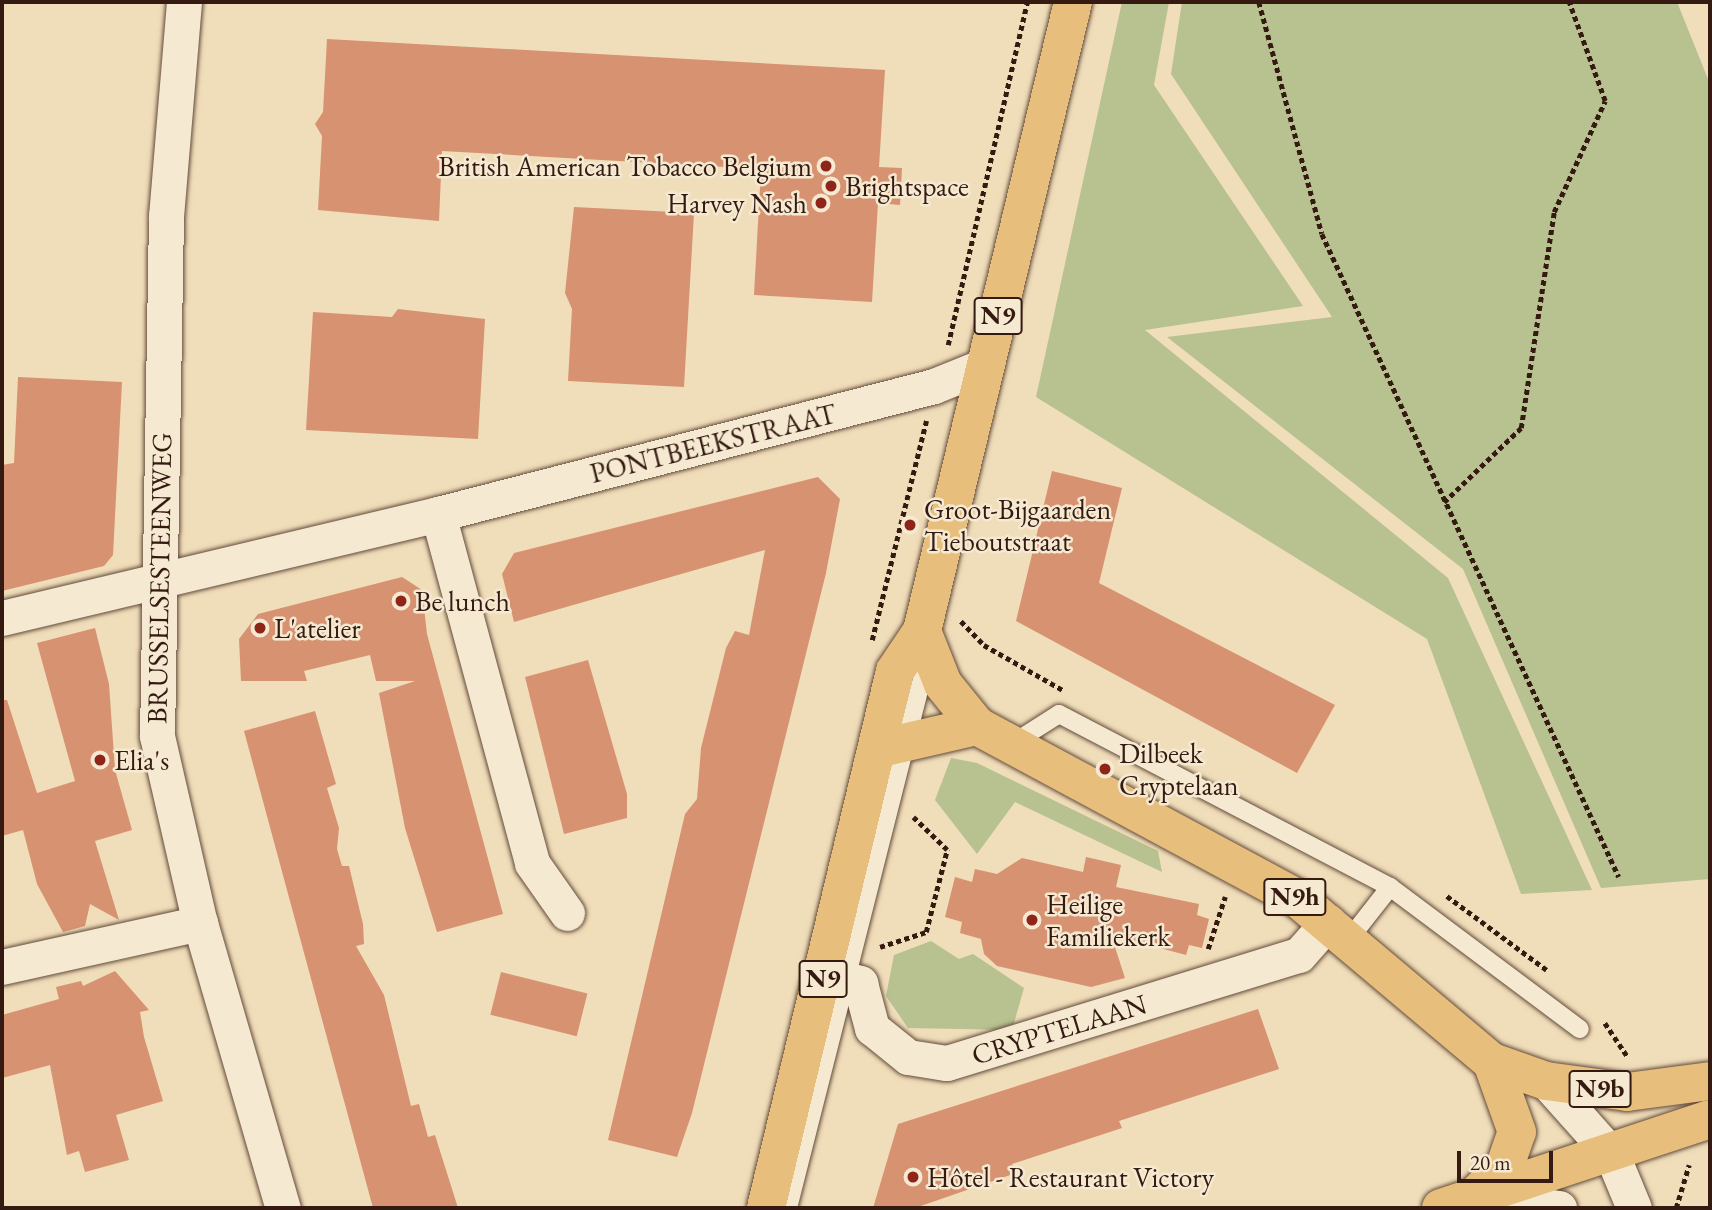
<!DOCTYPE html>
<html>
<head>
<meta charset="utf-8">
<style>
  body { margin:0 }
  #map { position:relative; width:1712px; height:1210px; overflow:hidden; background:#f0ddb9; font-family:"EB Garamond",serif }
  div>[style] { position:absolute }
  .green>* { inset:0; background:#b8c190 }
  .building>* { inset:0; background:#d79271; transform-origin:0 0 }
  .path>* { height:4.5px; margin-top:-2.25px; transform-origin:0; background:repeating-linear-gradient(90deg,#341a11 0 5px,transparent 0 8.5px) }
  .roads { filter:drop-shadow(0 0 2px #634b3b) drop-shadow(0 0 2px #634b3b) }
  .lane>* { height:18px; margin:-9px; padding:0 9px; transform-origin:9px; border-radius:9px; background:#f5e9d2 }
  .street>* { height:35px; margin:-17.5px; padding:0 17.5px; transform-origin:17.5px; border-radius:17.5px; background:#f5e9d2 }
  .primary>* { height:38px; margin:-19px; padding:0 19px; transform-origin:19px; border-radius:19px; background:#e8be7c }
  .dots>* { width:19px; height:19px; translate:-50% -50%; box-sizing:border-box; border:4px solid #f5e9d2; border-radius:50% }
  span { translate:-50% -50%; white-space:nowrap; text-align:center; line-height:1.15; -webkit-text-stroke:5px #f5e9d2; paint-order:stroke }
  .shield-label span { padding:2px 5px; background:#f5e9d2; border:2px solid; border-radius:5px; -webkit-text-stroke-width:0 }
  .shield-label { font-size:26px; color:#341a11; font-weight:700 }
  .poi-label { font-size:28px; color:#341a11 }
  .right { translate:-100% -50%; text-align:right }
  .left { translate:0 -50%; text-align:left }
  .street-label { font-size:28px; color:#341a11 }
  .frame { position:absolute; inset:0; border:4px solid #341a11; pointer-events:none }
  .scale { position:absolute; left:1457px; top:1151px; width:96px; height:32px; box-sizing:border-box; border:4px solid #341a11; border-top:0; padding-left:9px; font-size:21px; line-height:24px; white-space:nowrap; color:#341a11; -webkit-text-stroke:5px #f5e9d2; paint-order:stroke }
</style>
</head>
<body>
<div id="map">
  <div class="green">
    <div style="clip-path:polygon(1122px 2px,1169px 2px,1154px 85px,1303px 306px,1145px 330px,1448px 578px,1592px 890px,1521px 894px,1427px 639px,1036px 397px)"></div>
    <div style="clip-path:polygon(1182px 2px,1677px 2px,1710px 84px,1710px 879px,1601px 888px,1463px 569px,1167px 337px,1332px 317px,1171px 74px)"></div>
    <div style="clip-path:polygon(951px 758px,977px 763px,1158px 851px,1162px 872px,1015px 802px,977px 854px,935px 800px)"></div>
    <div style="clip-path:polygon(931px 941px,959px 959px,973px 954px,1024px 988px,1012px 1030px,908px 1028px,886px 996px,894px 955px)"></div>
  </div>
  <div class="building">
    <div style="clip-path:polygon(327px 39px,885px 70px,879px 167px,902px 168px,900px 205px,878px 203px,872px 302px,754px 295px,761px 169px,442px 151px,439px 221px,318px 210px,322px 136px,315px 124px,323px 112px)"></div>
    <div style="clip-path:polygon(574px 207px,694px 213px,684px 387px,568px 381px,572px 309px,565px 293px)"></div>
    <div style="clip-path:polygon(398px 309px,485px 319px,478px 439px,306px 430px,313px 312px,392px 317px)"></div>
    <div style="clip-path:polygon(18px 377px,122px 382px,113px 555px,104px 566px,2px 591px,2px 465px,14px 463px)"></div>
    <div style="clip-path:polygon(1052px 471px,1122px 488px,1099px 583px,1335px 705px,1297px 773px,1016px 621px)"></div>
    <div style="clip-path:polygon(818px 477px,840px 499px,826px 573px,692px 1113px,677px 1157px,608px 1140px,685px 814px,697px 799px,701px 748px,726px 648px,735px 631px,749px 635px,765px 550px,514px 622px,502px 574px,514px 553px)"></div>
    <div style="clip-path:polygon(402px 577px,422px 590px,427px 634px,503px 914px,437px 932px,405px 828px,379px 693px,415px 681px,376px 681px,370px 655px,304px 671px,307px 681px,241px 681px,239px 639px,258px 614px)"></div>
    <div style="clip-path:polygon(95px 628px,109px 684px,115px 770px,132px 830px,95px 841px,119px 920px,90px 904px,85px 926px,63px 932px,37px 884px,23px 830px,2px 836px,2px 700px,7px 700px,37px 793px,75px 781px,37px 643px)"></div>
    <div style="clip-path:polygon(588px 660px,627px 794px,627px 818px,564px 834px,525px 677px)"></div>
    <div style="clip-path:polygon(315px 711px,336px 784px,327px 788px,339px 828px,337px 849px,342px 866px,349px 866px,363px 924px,364px 944px,356px 946px,384px 995px,411px 1106px,419px 1104px,428px 1137px,435px 1135px,458px 1208px,373px 1208px,244px 731px)"></div>
    <div style="clip-path:polygon(1086px 857px,1121px 865px,1116px 887px,1199px 904px,1197px 915px,1209px 919px,1202px 948px,1189px 945px,1186px 955px,1111px 935px,1125px 978px,1091px 987px,997px 966px,984px 954px,981px 939px,960px 933px,962px 922px,945px 917px,955px 877px,972px 882px,975px 869px,997px 874px,1022px 858px,1083px 872px)"></div>
    <div style="clip-path:polygon(115px 971px,149px 1010px,140px 1012px,144px 1037px,163px 1101px,116px 1115px,129px 1160px,85px 1172px,79px 1151px,67px 1155px,50px 1065px,2px 1078px,2px 1015px,59px 999px,56px 987px,81px 981px,83px 986px)"></div>
    <div style="left:501px;top:972px;width:89px;height:44px;rotate:14deg"></div>
    <div style="clip-path:polygon(1258px 1009px,1279px 1069px,1119px 1121px,1122px 1128px,1012px 1164px,1016px 1173px,915px 1208px,873px 1208px,898px 1124px)"></div>
  </div>
  <div class="path">
    <div style="left:1259px;top:2px;width:240px;rotate:74.8deg"></div>
    <div style="left:1322px;top:234px;width:708px;rotate:65.21deg"></div>
    <div style="left:948px;top:345px;width:352px;rotate:-77deg"></div>
    <div style="left:1444px;top:502px;width:107px;rotate:-43.9deg"></div>
    <div style="left:1521px;top:428px;width:219px;rotate:-81.3deg"></div>
    <div style="left:1554px;top:212px;width:122px;rotate:-65.3deg"></div>
    <div style="left:1605px;top:101px;width:105px;rotate:-110deg"></div>
    <div style="left:961px;top:621px;width:33px;rotate:46deg"></div>
    <div style="left:984px;top:645px;width:91px;rotate:29.7deg"></div>
    <div style="left:872px;top:640px;width:226px;rotate:-76.1deg"></div>
    <div style="left:1447px;top:896px;width:124px;rotate:36.5deg"></div>
    <div style="left:880px;top:947px;width:48px;rotate:-18.1deg"></div>
    <div style="left:926px;top:932px;width:85px;rotate:-75.6deg"></div>
    <div style="left:947px;top:850px;width:47px;rotate:-135.9deg"></div>
    <div style="left:1208px;top:949px;width:55px;rotate:-71.9deg"></div>
    <div style="left:1605px;top:1023px;width:40px;rotate:56deg"></div>
    <div style="left:1676px;top:1208px;width:45px;rotate:-73.2deg"></div>
  </div>
  <div class="roads">
    <div class="lane">
      <div style="left:1015px;top:742px;width:52px;rotate:-32.5deg"></div>
      <div style="left:1059px;top:714px;width:373px;rotate:27.6deg"></div>
      <div style="left:1390px;top:887px;width:237px;rotate:36.8deg"></div>
      <div style="left:1350px;top:938px;width:65px;rotate:-51.9deg"></div>
      <div style="left:788px;top:1208px;width:566px;rotate:-75.79deg"></div>
    </div>
    <div class="street">
      <div style="left:184px;top:2px;width:215px;rotate:94.8deg"></div>
      <div style="left:166px;top:216px;width:520px;rotate:90.99deg"></div>
      <div style="left:157px;top:736px;width:192px;rotate:77.1deg"></div>
      <div style="left:200px;top:923px;width:297px;rotate:73.8deg"></div>
      <div style="left:438px;top:514px;width:361px;rotate:74.9deg"></div>
      <div style="left:532px;top:863px;width:61px;rotate:55deg"></div>
      <div style="left:2px;top:618px;width:448px;rotate:-13.4deg"></div>
      <div style="left:438px;top:514px;width:512px;rotate:-14.47deg"></div>
      <div style="left:934px;top:386px;width:56px;rotate:-22deg"></div>
      <div style="left:829px;top:953px;width:31px;rotate:58deg"></div>
      <div style="left:845px;top:979px;width:16px;rotate:15deg"></div>
      <div style="left:860px;top:983px;width:47px;rotate:75.1deg"></div>
      <div style="left:872px;top:1028px;width:46px;rotate:38.9deg"></div>
      <div style="left:908px;top:1057px;width:39px;rotate:9deg"></div>
      <div style="left:947px;top:1063px;width:368px;rotate:-17.1deg"></div>
      <div style="left:1299px;top:955px;width:44px;rotate:-48.7deg"></div>
      <div style="left:2px;top:967px;width:203px;rotate:-12.5deg"></div>
      <div style="left:1546px;top:1081px;width:99px;rotate:48.3deg"></div>
      <div style="left:1612px;top:1155px;width:57px;rotate:67.5deg"></div>
      <div style="left:1475px;top:1196px;width:85px;rotate:8.1deg"></div>
    </div>
    <div class="primary">
      <div style="left:922px;top:631px;width:57px;rotate:68.4deg"></div>
      <div style="left:943px;top:684px;width:54px;rotate:51deg"></div>
      <div style="left:977px;top:726px;width:363px;rotate:28.3deg"></div>
      <div style="left:1297px;top:898px;width:255px;rotate:40.1deg"></div>
      <div style="left:1492px;top:1062px;width:57px;rotate:19.4deg"></div>
      <div style="left:1546px;top:1081px;width:82px;rotate:7.7deg"></div>
      <div style="left:1627px;top:1092px;width:84px;rotate:-7.5deg"></div>
      <div style="left:877px;top:749px;width:103px;rotate:-13deg"></div>
      <div style="left:1475px;top:1196px;width:42px;rotate:-45deg"></div>
      <div style="left:1505px;top:1166px;width:36px;rotate:-71deg"></div>
      <div style="left:1517px;top:1132px;width:74px;rotate:-109.7deg"></div>
      <div style="left:766px;top:1208px;width:552px;rotate:-76.49deg"></div>
      <div style="left:895px;top:671px;width:48px;rotate:-56deg"></div>
      <div style="left:922px;top:631px;width:647px;rotate:-76.5deg"></div>
      <div style="left:1441px;top:1208px;width:283px;rotate:-18.3deg"></div>
    </div>
  </div>
  <div class="dots">
    <div style="left:826px;top:166px;background:#8f2418"></div>
    <div style="left:831px;top:186px;background:#8f2418"></div>
    <div style="left:821px;top:203px;background:#8f2418"></div>
    <div style="left:910px;top:525px;background:#8f2418"></div>
    <div style="left:401px;top:601px;background:#8f2418"></div>
    <div style="left:260px;top:628px;background:#8f2418"></div>
    <div style="left:100px;top:760px;background:#8f2418"></div>
    <div style="left:1105px;top:769px;background:#8f2418"></div>
    <div style="left:1032px;top:920px;background:#8f2418"></div>
    <div style="left:913px;top:1177px;background:#8f2418"></div>
  </div>
  <div class="shield-label">
    <span style="left:998px;top:316px">N9</span>
    <span style="left:1295px;top:897px">N9h</span>
    <span style="left:823px;top:979px">N9</span>
    <span style="left:1600px;top:1089px">N9b</span>
  </div>
  <div class="poi-label">
    <span class="right" style="left:812px;top:166px">British American Tobacco Belgium</span>
    <span class="left" style="left:845px;top:186px">Brightspace</span>
    <span class="right" style="left:807px;top:203px">Harvey Nash</span>
    <span class="left" style="left:924px;top:525px">Groot-Bijgaarden<br>Tieboutstraat</span>
    <span class="left" style="left:415px;top:601px">Be lunch</span>
    <span class="left" style="left:274px;top:628px">L'atelier</span>
    <span class="left" style="left:1119px;top:769px">Dilbeek<br>Cryptelaan</span>
    <span class="left" style="left:114px;top:760px">Elia's</span>
    <span class="left" style="left:1046px;top:920px">Heilige<br>Familiekerk</span>
    <span class="left" style="left:927px;top:1177px">Hôtel - Restaurant Victory</span>
  </div>
  <div class="street-label">
    <span style="left:713px;top:443px;rotate:-14deg">PONTBEEKSTRAAT</span>
    <span style="left:159px;top:578px;rotate:-89deg">BRUSSELSESTEENWEG</span>
    <span style="left:1059px;top:1029px;rotate:-17deg">CRYPTELAAN</span>
  </div>
  <div class="frame"></div>
  <div class="scale">20 m</div>
</div>
</body>
</html>
